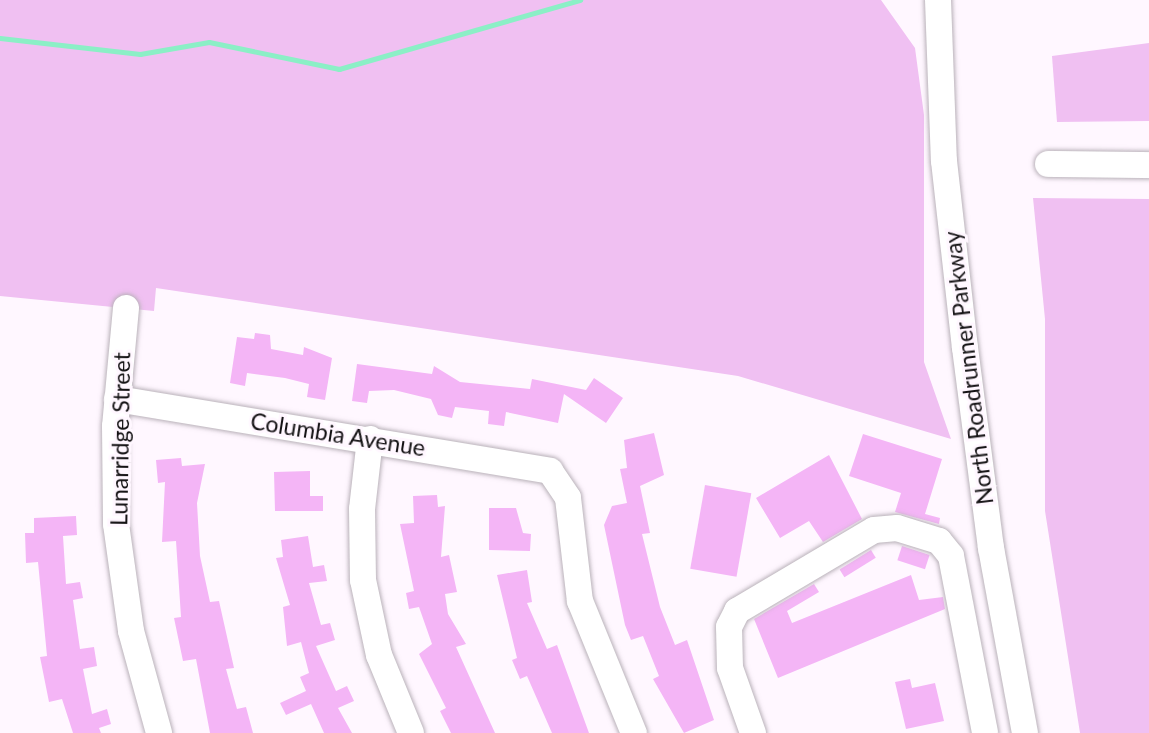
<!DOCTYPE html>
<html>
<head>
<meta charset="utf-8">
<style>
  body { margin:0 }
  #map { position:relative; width:1149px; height:733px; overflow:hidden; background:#fff7ff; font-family:Lato,sans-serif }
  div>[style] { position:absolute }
  .green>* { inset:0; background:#f0c0f2 }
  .stream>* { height:5px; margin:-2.5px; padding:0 2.5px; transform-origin:2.5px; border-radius:2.5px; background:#8befc6 }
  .building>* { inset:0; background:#f4b5f6; transform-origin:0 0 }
  .roads { filter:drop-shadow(0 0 2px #bab2ba) drop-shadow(0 0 2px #bab2ba) }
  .minor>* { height:26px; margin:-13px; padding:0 13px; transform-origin:13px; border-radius:13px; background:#fff }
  span { translate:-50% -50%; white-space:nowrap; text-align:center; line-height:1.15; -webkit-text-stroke:6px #fff7ff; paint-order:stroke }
  .street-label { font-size:23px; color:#141214 }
</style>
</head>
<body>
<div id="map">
  <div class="green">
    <div style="clip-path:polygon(0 0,881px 0,915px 48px,924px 115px,924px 362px,951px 439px,738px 376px,156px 288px,154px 311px,0 296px)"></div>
    <div style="clip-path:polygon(1149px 43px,1149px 121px,1057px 122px,1052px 56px)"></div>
    <div style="clip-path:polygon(1033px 198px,1149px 199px,1149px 733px,1080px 733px,1045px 511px,1045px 319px)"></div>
  </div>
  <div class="stream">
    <div style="left:0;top:38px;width:141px;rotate:6.5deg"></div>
    <div style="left:140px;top:54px;width:70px;rotate:-9.9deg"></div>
    <div style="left:209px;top:42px;width:133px;rotate:11.7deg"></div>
    <div style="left:339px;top:69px;width:251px;rotate:-16deg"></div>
  </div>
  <div class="building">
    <div style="clip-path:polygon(255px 333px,270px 335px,271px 349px,303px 355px,304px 347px,332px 358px,325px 400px,307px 397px,309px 384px,285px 378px,247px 373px,245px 386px,230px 383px,237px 337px,254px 339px)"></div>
    <div style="clip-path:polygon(357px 364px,432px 374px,434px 366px,460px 382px,530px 389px,532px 379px,586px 390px,594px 378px,623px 398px,606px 423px,564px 394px,558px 423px,506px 412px,504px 426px,488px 424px,489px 411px,455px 407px,452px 418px,438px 415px,431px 399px,394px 390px,369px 391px,367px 403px,352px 401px)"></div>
    <div style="clip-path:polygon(654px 433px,664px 475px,640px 486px,650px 533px,642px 534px,660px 607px,675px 645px,687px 640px,714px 720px,684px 733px,653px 679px,659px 676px,643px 636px,631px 640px,625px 625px,604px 525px,612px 506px,627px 503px,620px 469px,627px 468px,624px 440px)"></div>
    <div style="clip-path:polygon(863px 434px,942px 459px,925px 514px,940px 518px,939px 524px,895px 512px,901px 493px,849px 476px)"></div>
    <div style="clip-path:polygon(829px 455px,862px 519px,823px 542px,809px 521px,780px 538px,756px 498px)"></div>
    <div style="clip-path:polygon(181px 458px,182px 466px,205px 464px,197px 503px,200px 556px,210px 602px,219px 601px,234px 668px,226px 669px,237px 709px,246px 707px,253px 733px,210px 733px,196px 659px,183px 661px,174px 618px,181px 617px,176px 541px,162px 542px,165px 482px,158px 483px,156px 460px)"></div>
    <div style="clip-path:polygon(310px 471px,310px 496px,323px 496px,323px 511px,275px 511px,274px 472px)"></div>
    <div style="left:705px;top:485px;width:47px;height:85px;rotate:10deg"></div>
    <div style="clip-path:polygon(437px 495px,438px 507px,445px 506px,441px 557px,449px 555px,457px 592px,445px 594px,448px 614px,466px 644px,456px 647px,495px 733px,451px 733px,440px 711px,446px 708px,419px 654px,432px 644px,419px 607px,409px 609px,406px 593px,414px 591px,400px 524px,414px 523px,413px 496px)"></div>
    <div style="clip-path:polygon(489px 508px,516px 508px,523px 533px,531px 534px,530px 551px,489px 550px)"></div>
    <div style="clip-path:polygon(76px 516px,77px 535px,63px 536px,66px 584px,80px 582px,83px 598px,73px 600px,80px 649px,94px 647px,97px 666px,83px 669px,92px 714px,107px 709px,111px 724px,99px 728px,101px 733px,73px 733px,62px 699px,49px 702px,40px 657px,47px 656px,38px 562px,26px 563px,25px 533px,34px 533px,34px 518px)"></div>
    <div style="clip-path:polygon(308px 536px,313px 567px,324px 565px,327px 581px,309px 583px,321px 625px,330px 623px,335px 640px,316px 646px,336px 691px,347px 686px,354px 701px,338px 708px,352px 733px,324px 733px,311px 704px,286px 715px,280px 703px,306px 691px,300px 677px,309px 673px,301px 642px,287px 646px,283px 607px,290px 605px,276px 558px,283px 557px,281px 540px)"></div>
    <div style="left:902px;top:546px;width:29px;height:15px;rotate:18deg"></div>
    <div style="left:871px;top:550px;width:9px;height:37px;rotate:58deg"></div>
    <div style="clip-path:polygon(527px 570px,532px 602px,527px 603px,547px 649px,557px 645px,589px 733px,552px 733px,527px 676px,520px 679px,512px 660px,517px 658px,497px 575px)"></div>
    <div style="clip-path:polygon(911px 575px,919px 600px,943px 597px,945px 609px,778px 678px,754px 619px,814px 584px,819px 592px,787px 611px,792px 623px)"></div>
    <div style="clip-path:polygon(910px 679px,912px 688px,935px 683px,944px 721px,906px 729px,895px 682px)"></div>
  </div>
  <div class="roads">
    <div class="minor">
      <div style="left:938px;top:0;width:161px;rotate:87.9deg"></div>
      <div style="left:944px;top:161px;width:188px;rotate:83.6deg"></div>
      <div style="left:965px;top:348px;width:202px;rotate:82.6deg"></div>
      <div style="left:991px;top:548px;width:188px;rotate:79.6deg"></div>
      <div style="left:1048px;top:164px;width:101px;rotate:0.6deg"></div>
      <div style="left:126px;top:308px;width:119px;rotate:95.3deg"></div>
      <div style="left:115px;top:426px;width:98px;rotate:89.4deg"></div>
      <div style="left:116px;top:524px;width:108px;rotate:82deg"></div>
      <div style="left:131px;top:631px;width:106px;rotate:74.6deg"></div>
      <div style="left:117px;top:399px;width:439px;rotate:9.4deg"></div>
      <div style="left:550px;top:471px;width:32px;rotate:56deg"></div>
      <div style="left:568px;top:498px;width:104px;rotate:83.4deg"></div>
      <div style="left:580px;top:601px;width:143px;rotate:67.8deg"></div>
      <div style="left:370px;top:439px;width:70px;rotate:96.5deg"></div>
      <div style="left:362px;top:509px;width:71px;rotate:89.2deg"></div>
      <div style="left:363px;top:580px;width:77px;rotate:78deg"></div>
      <div style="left:379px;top:655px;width:84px;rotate:67.7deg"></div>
      <div style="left:753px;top:733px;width:69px;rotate:-109.5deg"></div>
      <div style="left:730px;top:668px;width:41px;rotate:-91.4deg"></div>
      <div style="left:729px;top:627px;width:18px;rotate:-63deg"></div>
      <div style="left:737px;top:611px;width:159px;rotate:-30.6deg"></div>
      <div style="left:874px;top:530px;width:23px;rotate:-5deg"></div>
      <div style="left:897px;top:528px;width:44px;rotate:17.2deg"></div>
      <div style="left:939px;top:541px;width:19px;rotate:51deg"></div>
      <div style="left:951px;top:556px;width:180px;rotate:79.1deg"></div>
    </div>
  </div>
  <div class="street-label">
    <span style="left:968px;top:368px;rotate:-97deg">North Roadrunner Parkway</span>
    <span style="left:338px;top:434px;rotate:9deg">Columbia Avenue</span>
    <span style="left:120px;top:439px;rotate:-89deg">Lunarridge Street</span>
  </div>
</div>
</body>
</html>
